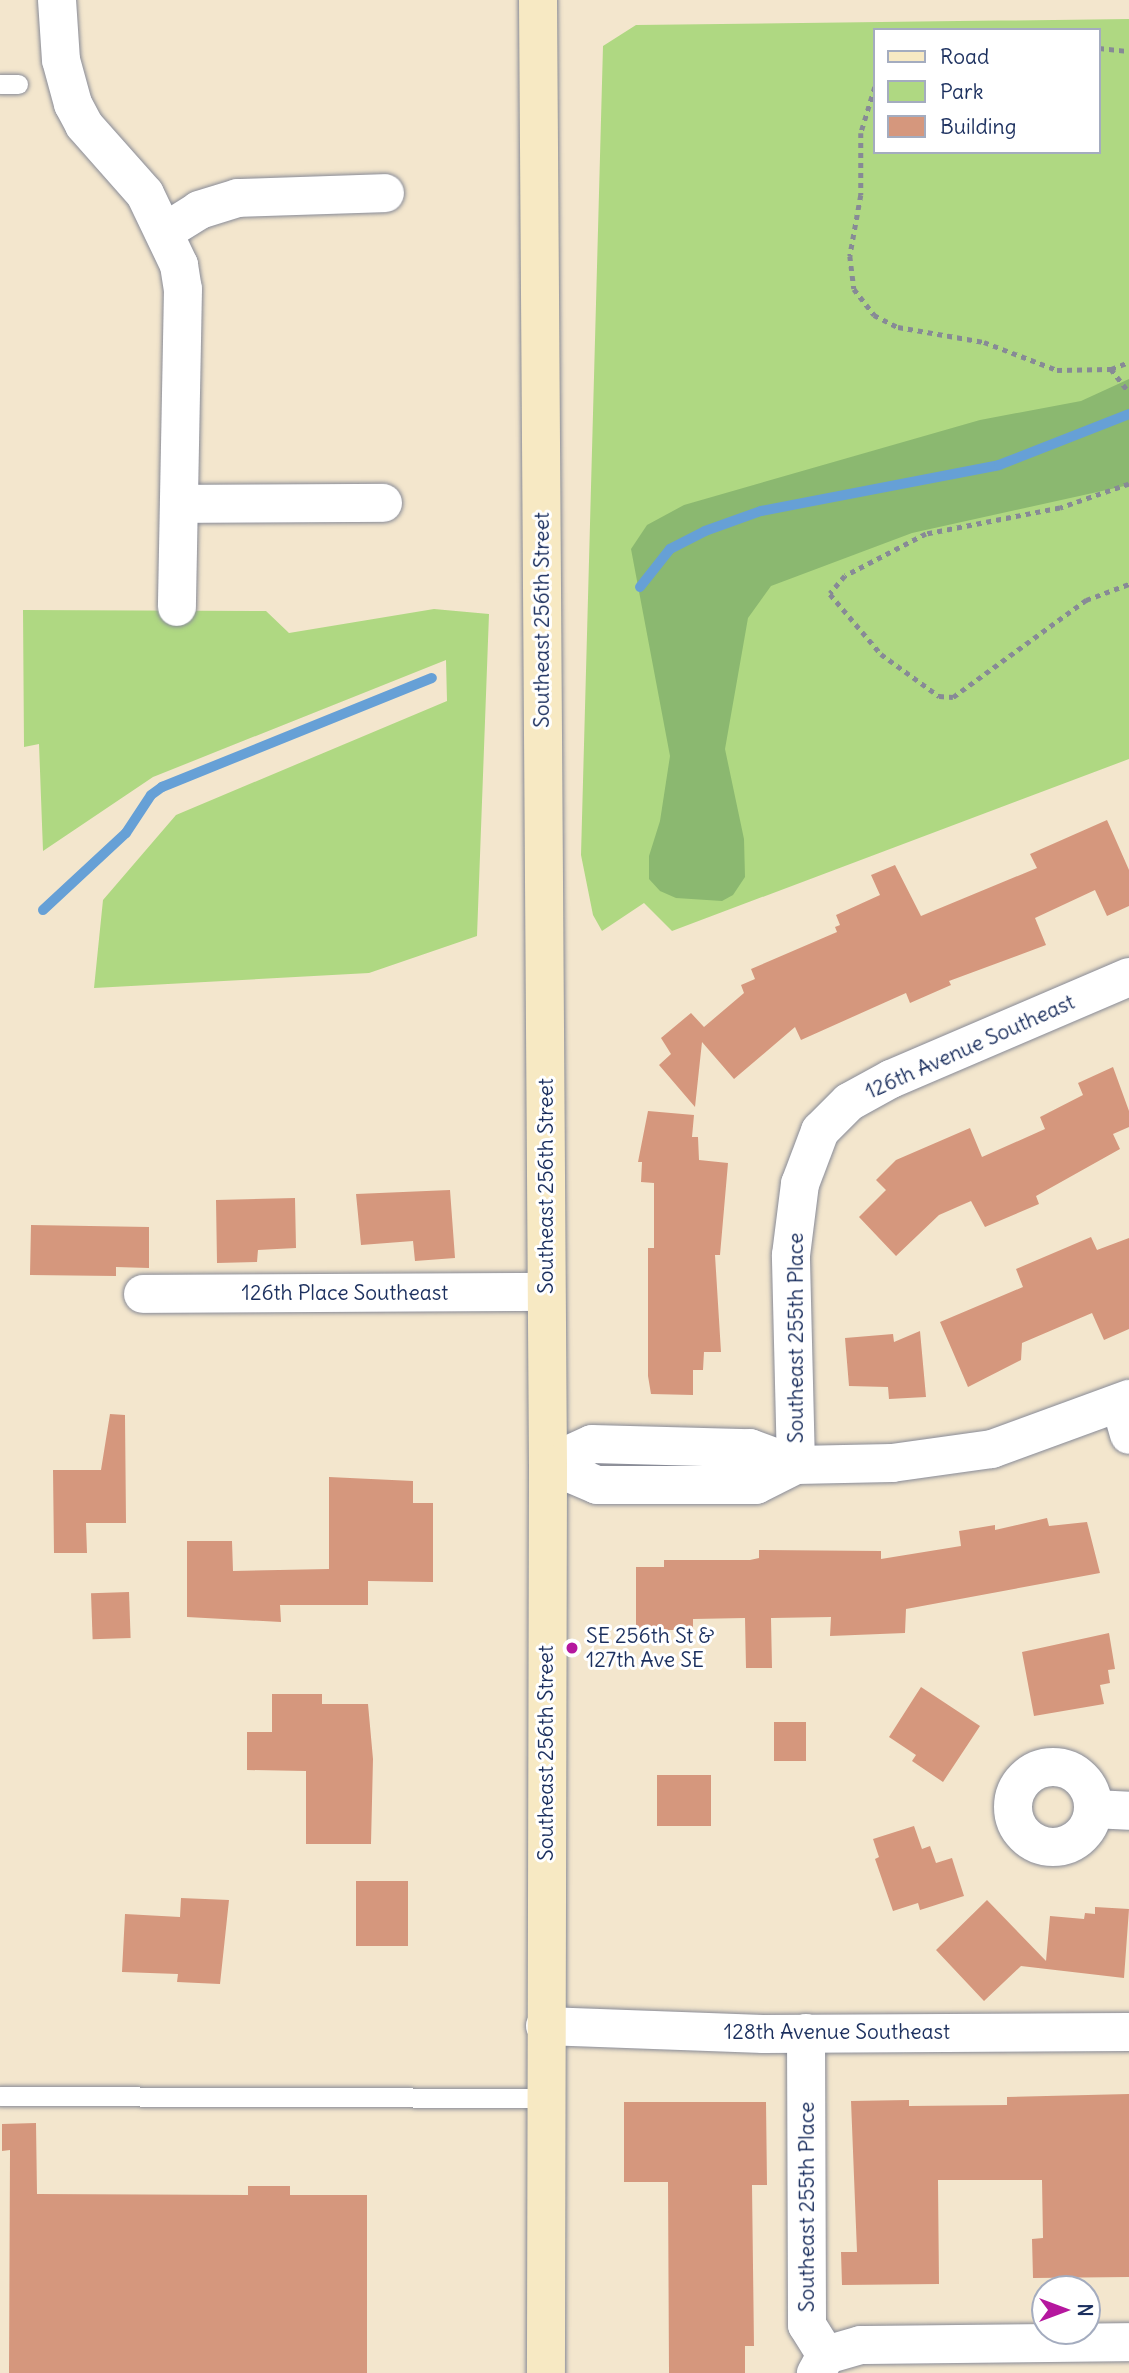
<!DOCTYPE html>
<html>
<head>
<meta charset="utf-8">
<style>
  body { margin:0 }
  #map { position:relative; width:1129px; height:2373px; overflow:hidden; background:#f3e6cd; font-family:Delius,sans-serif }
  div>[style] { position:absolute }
  .green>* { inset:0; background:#afd882 }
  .forest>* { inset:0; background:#8bb870 }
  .stream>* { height:10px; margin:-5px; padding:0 5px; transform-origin:5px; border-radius:5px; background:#66a0d6 }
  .building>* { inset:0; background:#d5977d; transform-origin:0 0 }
  .path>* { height:4.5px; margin-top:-2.25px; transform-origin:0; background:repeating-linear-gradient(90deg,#878a96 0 5px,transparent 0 10px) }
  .roads { filter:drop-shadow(0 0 2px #878a96) drop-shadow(0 0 2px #878a96) }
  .lane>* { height:19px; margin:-9.5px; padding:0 9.5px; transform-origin:9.5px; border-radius:9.5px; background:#fff }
  .street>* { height:38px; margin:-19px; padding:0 19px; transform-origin:19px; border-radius:19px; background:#fff }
  .street>.ring { margin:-19px; padding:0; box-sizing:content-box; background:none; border:38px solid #fff; border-radius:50% }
  .secondary>* { height:38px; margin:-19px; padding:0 19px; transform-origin:19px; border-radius:19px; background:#f7e9c3 }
  .dots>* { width:19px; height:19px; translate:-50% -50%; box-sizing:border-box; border:4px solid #fff; border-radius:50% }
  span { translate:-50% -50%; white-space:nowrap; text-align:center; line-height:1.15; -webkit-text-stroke:6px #fff; paint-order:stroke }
  .street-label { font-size:21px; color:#1b2f5e }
  .poi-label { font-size:21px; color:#1b2f5e }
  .left { translate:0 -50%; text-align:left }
  .legend { position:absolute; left:873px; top:28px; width:228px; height:126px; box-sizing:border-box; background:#fff; border:2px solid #a4acbf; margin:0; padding:9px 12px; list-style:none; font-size:21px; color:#1b2f5e }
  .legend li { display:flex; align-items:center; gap:14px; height:35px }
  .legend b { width:35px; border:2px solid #a4acbf }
  .north { position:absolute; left:1031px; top:2275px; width:70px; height:70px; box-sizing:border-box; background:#fff; border:2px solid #a4acbf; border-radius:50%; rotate:90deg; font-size:19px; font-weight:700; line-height:28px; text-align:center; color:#1b2f5e }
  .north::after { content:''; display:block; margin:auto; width:24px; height:32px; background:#b5179e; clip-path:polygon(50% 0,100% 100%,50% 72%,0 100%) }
</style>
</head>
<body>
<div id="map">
  <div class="green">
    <div style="clip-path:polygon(evenodd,1129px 19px,1129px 759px,672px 931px,644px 903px,602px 931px,593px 915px,581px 855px,603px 46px,636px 25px,1129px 19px,875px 30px,1099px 30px,1099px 152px,875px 152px,875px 30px)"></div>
    <div style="clip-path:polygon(434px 609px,489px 614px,477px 936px,369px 973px,94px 988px,103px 900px,176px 815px,447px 701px,446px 660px,153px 777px,43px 851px,39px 744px,24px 747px,23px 610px,266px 611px,289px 633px)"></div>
  </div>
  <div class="forest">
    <div style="clip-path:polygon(1129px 379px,1129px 485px,912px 533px,771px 586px,748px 618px,725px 749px,744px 839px,745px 877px,733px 895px,722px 901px,676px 898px,660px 891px,649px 879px,649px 856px,660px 821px,670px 756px,631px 549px,647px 525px,684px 505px,980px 420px,1081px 401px)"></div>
  </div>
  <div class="stream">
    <div style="left:640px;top:587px;width:48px;rotate:-51.7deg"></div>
    <div style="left:670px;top:549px;width:39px;rotate:-27deg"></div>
    <div style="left:705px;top:531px;width:59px;rotate:-19.7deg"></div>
    <div style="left:761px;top:511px;width:242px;rotate:-10.9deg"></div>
    <div style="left:999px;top:465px;width:140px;rotate:-21.4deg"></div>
    <div style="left:43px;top:910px;width:113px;rotate:-42.9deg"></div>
    <div style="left:126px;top:833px;width:45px;rotate:-56.7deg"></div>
    <div style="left:151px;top:795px;width:14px;rotate:-36deg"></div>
    <div style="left:162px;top:787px;width:291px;rotate:-22deg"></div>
  </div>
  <div class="building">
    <div style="clip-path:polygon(1107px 820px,1129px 870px,1129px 906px,1107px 916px,1095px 890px,1035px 918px,1046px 945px,949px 981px,951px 985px,910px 1003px,906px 993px,801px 1040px,795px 1027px,734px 1079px,702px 1042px,695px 1107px,659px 1065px,671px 1054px,661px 1038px,691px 1013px,704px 1027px,744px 993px,741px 985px,755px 979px,751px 969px,837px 932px,835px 927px,840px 925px,836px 915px,880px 895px,871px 875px,895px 865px,921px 916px,1037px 868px,1030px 854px)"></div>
    <div style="clip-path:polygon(1113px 1067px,1129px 1111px,1129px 1127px,1113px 1134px,1120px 1149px,1036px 1196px,1039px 1204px,985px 1227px,971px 1201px,939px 1215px,896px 1256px,859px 1217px,886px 1190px,876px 1180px,896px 1160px,970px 1128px,982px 1157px,1045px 1129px,1040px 1117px,1083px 1095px,1078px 1083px)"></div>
    <div style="clip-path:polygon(648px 1111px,694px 1115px,692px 1137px,698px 1137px,699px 1160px,728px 1163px,720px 1255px,715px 1255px,721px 1352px,704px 1352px,703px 1370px,693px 1370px,693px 1395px,651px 1394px,648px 1376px,648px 1248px,654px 1248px,654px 1183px,641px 1182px,642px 1162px,638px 1162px)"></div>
    <div style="clip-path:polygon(450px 1190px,455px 1258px,415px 1261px,413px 1241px,361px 1245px,356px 1194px)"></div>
    <div style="clip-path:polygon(295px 1198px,296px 1248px,258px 1250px,257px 1262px,217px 1263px,216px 1200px)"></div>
    <div style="clip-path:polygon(31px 1225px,149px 1227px,149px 1268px,116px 1267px,116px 1276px,30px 1275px)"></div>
    <div style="clip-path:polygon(1091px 1237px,1097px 1250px,1129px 1238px,1129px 1329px,1104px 1340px,1092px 1313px,1022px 1343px,1021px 1360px,968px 1387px,940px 1322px,1023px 1287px,1016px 1269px)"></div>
    <div style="clip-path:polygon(920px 1331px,926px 1397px,889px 1399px,888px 1387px,849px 1386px,845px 1338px,893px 1334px,894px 1342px)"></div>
    <div style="clip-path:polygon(110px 1414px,125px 1415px,126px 1523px,86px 1523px,87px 1553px,54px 1553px,53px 1470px,101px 1470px)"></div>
    <div style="clip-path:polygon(329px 1477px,413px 1481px,413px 1503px,433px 1503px,433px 1582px,368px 1581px,368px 1605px,280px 1605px,281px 1622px,187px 1617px,187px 1541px,232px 1541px,233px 1571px,329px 1569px)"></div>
    <div style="clip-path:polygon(1047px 1518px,1049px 1526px,1087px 1522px,1100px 1573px,906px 1609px,905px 1633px,830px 1636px,831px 1617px,771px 1618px,772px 1668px,746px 1668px,745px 1618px,693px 1619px,693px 1630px,636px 1630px,636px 1567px,664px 1567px,664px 1560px,750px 1560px,759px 1558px,759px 1550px,881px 1551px,881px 1559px,961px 1546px,959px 1531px,995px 1525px,995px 1530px)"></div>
    <div style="left:129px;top:1592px;width:46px;height:38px;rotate:88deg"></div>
    <div style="clip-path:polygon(1109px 1633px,1115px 1669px,1108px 1670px,1110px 1683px,1100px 1685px,1104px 1704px,1034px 1716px,1022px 1652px)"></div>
    <div style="clip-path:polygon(921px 1687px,980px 1726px,943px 1782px,912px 1761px,916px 1755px,889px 1737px)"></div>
    <div style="clip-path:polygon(272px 1694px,322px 1694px,322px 1704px,368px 1704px,373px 1759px,371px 1844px,306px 1844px,306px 1771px,247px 1770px,247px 1732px,272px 1732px)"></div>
    <div style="left:774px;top:1722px;width:32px;height:39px"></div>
    <div style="left:657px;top:1775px;width:54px;height:51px"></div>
    <div style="clip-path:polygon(914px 1826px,922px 1849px,930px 1846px,936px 1863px,952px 1858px,964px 1896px,920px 1910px,918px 1903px,893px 1911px,875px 1859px,879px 1857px,873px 1839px)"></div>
    <div style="left:356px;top:1881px;width:52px;height:65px"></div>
    <div style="clip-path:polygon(181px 1898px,229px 1900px,220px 1984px,177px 1982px,178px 1974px,122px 1972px,125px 1914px,180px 1917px)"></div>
    <div style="clip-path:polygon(987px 1900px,1046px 1961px,1050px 1916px,1084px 1919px,1085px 1913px,1095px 1914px,1095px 1907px,1129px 1909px,1124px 1978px,1021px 1966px,984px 2001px,936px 1950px)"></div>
    <div style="clip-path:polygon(1129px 2094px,1129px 2277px,1033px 2278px,1032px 2239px,1043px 2238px,1042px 2180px,938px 2180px,939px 2284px,842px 2285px,841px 2252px,857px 2252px,851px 2101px,909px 2100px,909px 2106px,1007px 2105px,1007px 2097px)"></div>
    <div style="clip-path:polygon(624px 2102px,766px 2102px,767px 2185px,752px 2185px,754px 2346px,745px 2346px,745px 2373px,669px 2373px,668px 2182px,624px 2182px)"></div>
    <div style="clip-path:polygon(36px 2123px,37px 2194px,248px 2195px,248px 2186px,290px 2186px,290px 2195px,367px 2195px,367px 2373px,9px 2373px,10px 2150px,2px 2151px,2px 2124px)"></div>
  </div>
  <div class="path">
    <div style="left:1099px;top:48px;width:30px;rotate:6deg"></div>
    <div style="left:875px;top:87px;width:48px;rotate:106.9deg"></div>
    <div style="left:861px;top:133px;width:62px;rotate:90deg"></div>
    <div style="left:861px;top:195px;width:62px;rotate:100.2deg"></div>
    <div style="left:850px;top:256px;width:33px;rotate:83deg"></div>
    <div style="left:854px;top:289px;width:33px;rotate:52deg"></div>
    <div style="left:874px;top:315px;width:27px;rotate:27deg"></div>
    <div style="left:898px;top:327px;width:87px;rotate:9.9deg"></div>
    <div style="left:984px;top:342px;width:78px;rotate:21deg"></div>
    <div style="left:1057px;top:370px;width:54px;rotate:-1.1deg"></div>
    <div style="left:1111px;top:369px;width:19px;rotate:-21deg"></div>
    <div style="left:1111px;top:369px;width:29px;rotate:52deg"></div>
    <div style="left:1129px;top:484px;width:73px;rotate:160.8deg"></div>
    <div style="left:1060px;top:508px;width:136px;rotate:169deg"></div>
    <div style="left:926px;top:534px;width:91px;rotate:152.6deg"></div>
    <div style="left:845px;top:576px;width:23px;rotate:130deg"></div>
    <div style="left:830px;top:594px;width:79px;rotate:49.6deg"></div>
    <div style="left:881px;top:654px;width:72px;rotate:35.9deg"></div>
    <div style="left:939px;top:696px;width:14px;rotate:4deg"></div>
    <div style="left:953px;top:697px;width:165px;rotate:-36.1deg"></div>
    <div style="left:1086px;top:600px;width:46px;rotate:-20.4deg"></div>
  </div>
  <div class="roads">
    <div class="lane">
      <div style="left:0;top:84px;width:18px"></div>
      <div style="left:0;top:2096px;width:545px;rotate:0.21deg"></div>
    </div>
    <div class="street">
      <div style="left:57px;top:0;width:60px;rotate:86.2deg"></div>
      <div style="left:61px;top:60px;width:46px;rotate:74.7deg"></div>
      <div style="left:73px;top:104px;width:24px;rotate:62deg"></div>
      <div style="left:84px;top:125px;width:92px;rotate:48.5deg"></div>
      <div style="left:145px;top:194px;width:79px;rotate:64.4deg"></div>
      <div style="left:179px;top:265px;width:24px;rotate:81deg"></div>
      <div style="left:183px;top:289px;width:318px;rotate:91.1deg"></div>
      <div style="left:166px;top:231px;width:39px;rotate:-32deg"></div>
      <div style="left:199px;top:210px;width:41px;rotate:-17.1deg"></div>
      <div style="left:238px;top:198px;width:147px;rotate:-1.9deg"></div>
      <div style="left:179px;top:504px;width:204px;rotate:-0.3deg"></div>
      <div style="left:143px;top:1294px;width:403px;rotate:-0.3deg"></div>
      <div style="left:1120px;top:1403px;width:33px;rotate:74deg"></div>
      <div style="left:548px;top:1464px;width:48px;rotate:-24.4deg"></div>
      <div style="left:592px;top:1444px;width:158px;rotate:1.5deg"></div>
      <div style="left:750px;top:1448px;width:49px;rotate:20.3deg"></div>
      <div style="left:796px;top:1465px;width:96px;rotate:-1.2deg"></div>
      <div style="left:892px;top:1463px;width:101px;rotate:-8deg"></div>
      <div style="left:992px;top:1449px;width:146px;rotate:-20.1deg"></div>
      <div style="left:548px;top:1464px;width:53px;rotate:23.2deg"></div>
      <div style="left:597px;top:1485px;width:159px"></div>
      <div style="left:756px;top:1485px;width:45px;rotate:-26.6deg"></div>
      <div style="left:796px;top:1465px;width:210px;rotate:-91.4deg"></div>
      <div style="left:791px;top:1255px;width:72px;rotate:-82.8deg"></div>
      <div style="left:800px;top:1184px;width:57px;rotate:-69.3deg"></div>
      <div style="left:820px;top:1131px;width:41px;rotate:-45deg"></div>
      <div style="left:849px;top:1102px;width:48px;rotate:-28.7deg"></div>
      <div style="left:891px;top:1079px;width:259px;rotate:-23.2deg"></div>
      <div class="ring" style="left:1013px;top:1767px;width:42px;height:42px"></div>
      <div style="left:1094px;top:1809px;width:35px;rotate:3deg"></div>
      <div style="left:545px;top:2026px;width:218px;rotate:2.1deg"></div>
      <div style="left:763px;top:2034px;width:366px;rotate:-0.3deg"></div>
      <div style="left:806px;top:2033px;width:292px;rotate:89.8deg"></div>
      <div style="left:807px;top:2325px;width:36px;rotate:58deg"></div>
      <div style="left:826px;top:2355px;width:21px;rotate:119deg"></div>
      <div style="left:826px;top:2355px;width:36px;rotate:-16deg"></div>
      <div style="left:861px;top:2345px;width:268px;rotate:-0.6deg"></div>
    </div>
    <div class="secondary">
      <div style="left:538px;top:0;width:1464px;rotate:89.61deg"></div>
      <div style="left:548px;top:1464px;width:909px;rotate:90.13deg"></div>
    </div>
  </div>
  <div class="dots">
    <div style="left:572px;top:1648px;background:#b5179e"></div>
  </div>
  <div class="street-label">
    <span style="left:542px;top:620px;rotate:-90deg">Southeast 256th Street</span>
    <span style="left:970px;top:1047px;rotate:-24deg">126th Avenue Southeast</span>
    <span style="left:546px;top:1186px;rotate:-90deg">Southeast 256th Street</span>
    <span style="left:345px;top:1293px">126th Place Southeast</span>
    <span style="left:796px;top:1338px;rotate:-90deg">Southeast 255th Place</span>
    <span style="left:546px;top:1753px;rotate:-90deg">Southeast 256th Street</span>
    <span style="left:837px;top:2032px">128th Avenue Southeast</span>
    <span style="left:807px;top:2207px;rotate:-90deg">Southeast 255th Place</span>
  </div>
  <div class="poi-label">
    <span class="left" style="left:586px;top:1648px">SE 256th St &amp;<br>127th Ave SE</span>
  </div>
  <ul class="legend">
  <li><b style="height:9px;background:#f7e9c3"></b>Road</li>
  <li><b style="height:19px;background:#afd882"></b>Park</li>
  <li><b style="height:19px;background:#d5977d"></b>Building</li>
  </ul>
  <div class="north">N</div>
</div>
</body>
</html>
